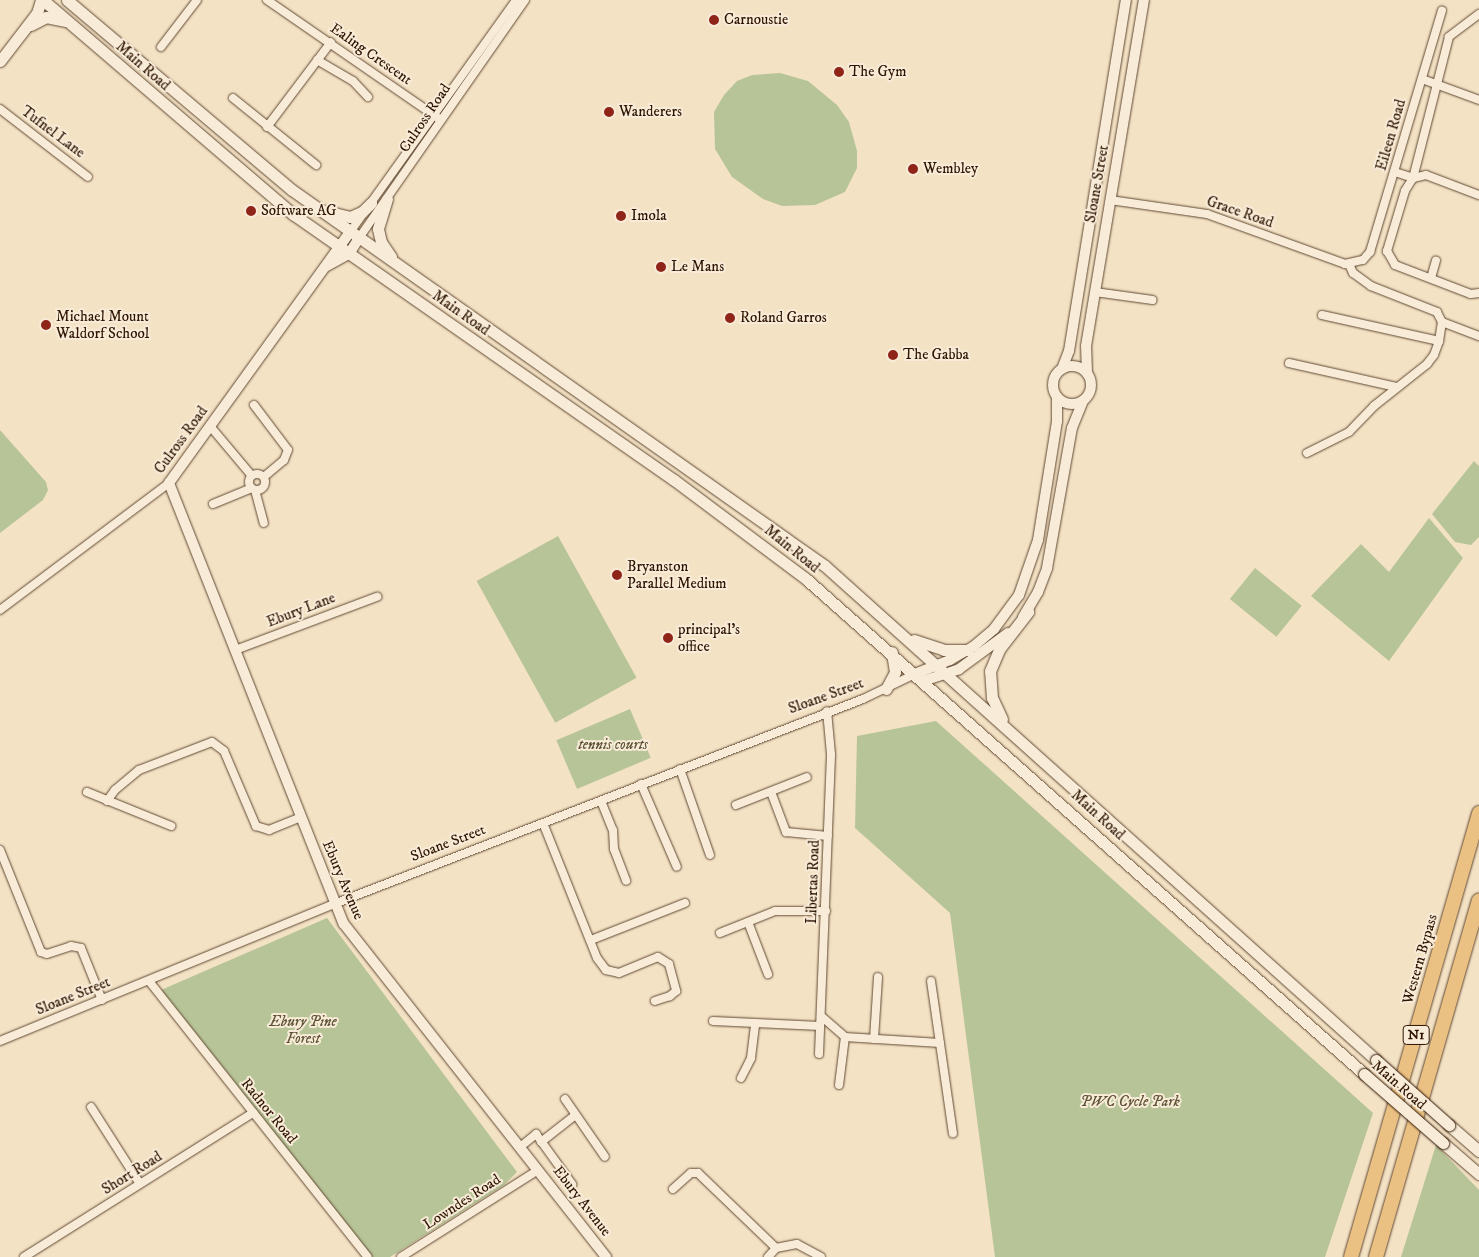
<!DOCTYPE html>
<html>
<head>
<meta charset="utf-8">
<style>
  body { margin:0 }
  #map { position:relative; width:1479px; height:1257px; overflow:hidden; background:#f4e2c5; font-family:"IM FELL DW Pica",serif }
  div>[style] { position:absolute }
  .green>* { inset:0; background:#b7c498; transform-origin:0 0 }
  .roads { filter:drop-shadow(0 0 1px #604831) drop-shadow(0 0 1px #604831) }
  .minor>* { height:8px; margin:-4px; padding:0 4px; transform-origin:4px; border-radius:4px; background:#f8ecd9 }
  .minor>.ring { margin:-4px; padding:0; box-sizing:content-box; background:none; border:8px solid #f8ecd9; border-radius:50% }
  .tertiary>* { height:10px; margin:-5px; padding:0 5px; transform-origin:5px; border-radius:5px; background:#f8ecd9 }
  .tertiary>.ring { margin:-5px; padding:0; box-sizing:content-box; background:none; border:10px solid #f8ecd9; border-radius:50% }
  .secondary>* { height:11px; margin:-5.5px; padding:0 5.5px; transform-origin:5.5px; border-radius:5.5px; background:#f8ecd9 }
  .motorway>* { height:14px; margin:-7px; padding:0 7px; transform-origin:7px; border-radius:7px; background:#eac182 }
  .bridges { filter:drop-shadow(0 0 1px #2e1400) drop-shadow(0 0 1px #2e1400) }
  .secondary-bridge>* { height:11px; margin:-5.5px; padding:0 5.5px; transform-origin:5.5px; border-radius:5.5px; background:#f8ecd9 }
  .dots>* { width:14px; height:14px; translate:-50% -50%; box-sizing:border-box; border:2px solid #f8ecd9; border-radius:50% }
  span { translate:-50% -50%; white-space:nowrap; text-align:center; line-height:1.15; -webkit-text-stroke:4px #f8ecd9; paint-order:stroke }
  .shield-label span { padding:1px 4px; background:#f8ecd9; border:1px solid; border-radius:4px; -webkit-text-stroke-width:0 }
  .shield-label { font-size:14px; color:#2e1400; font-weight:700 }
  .poi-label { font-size:15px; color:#2e1400 }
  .left { translate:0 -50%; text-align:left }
  .street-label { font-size:15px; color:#2e1400 }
  .park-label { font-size:15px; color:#5e5235; font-style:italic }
</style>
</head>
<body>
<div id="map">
  <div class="green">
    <div style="clip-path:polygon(780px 73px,808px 81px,837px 105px,849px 122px,857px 151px,857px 168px,845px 192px,815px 205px,782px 206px,763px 199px,732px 177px,715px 149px,714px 112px,724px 95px,737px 81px,752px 75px)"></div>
    <div style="clip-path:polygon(0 430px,46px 482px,48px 490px,43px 500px,0 533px)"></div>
    <div style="clip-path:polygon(1474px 461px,1479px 466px,1479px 537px,1471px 545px,1455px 542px,1432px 514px)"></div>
    <div style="clip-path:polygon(1429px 518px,1463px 558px,1389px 661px,1311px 596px,1361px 544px,1389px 572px)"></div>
    <div style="left:558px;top:536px;width:162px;height:93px;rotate:61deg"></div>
    <div style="left:1255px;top:568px;width:60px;height:40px;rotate:39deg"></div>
    <div style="left:630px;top:709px;width:53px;height:80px;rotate:67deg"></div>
    <div style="clip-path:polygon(936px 721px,1373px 1113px,1325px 1257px,995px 1257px,950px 913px,855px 828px,857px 736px)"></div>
    <div style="clip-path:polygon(327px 918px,517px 1172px,504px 1185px,390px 1257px,366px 1257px,257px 1110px,161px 990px)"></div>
    <div style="clip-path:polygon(1436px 1145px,1479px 1190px,1479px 1257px,1401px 1257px)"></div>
  </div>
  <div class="roads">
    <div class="minor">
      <div style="left:267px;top:0;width:208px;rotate:34.6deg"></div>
      <div style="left:1479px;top:14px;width:38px;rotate:143deg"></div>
      <div style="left:1449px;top:37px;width:146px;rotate:104.3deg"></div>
      <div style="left:1413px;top:178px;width:15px;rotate:122deg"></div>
      <div style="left:1405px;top:191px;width:63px;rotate:106.7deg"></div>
      <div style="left:1387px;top:251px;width:16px;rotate:60deg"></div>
      <div style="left:1395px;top:265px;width:81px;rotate:20.9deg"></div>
      <div style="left:1471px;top:294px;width:8px;rotate:-7deg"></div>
      <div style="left:161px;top:47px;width:59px;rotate:-52.5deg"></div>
      <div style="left:317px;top:60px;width:42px;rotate:30.3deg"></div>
      <div style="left:353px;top:81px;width:22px;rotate:47deg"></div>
      <div style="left:1422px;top:79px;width:61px;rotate:20.2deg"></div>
      <div style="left:233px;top:98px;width:107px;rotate:38.9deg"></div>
      <div style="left:0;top:109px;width:111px;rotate:37.7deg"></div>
      <div style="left:267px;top:127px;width:106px;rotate:-53deg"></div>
      <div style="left:1395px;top:172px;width:19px;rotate:18deg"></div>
      <div style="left:1413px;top:178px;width:13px;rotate:-13deg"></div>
      <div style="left:1426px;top:175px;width:57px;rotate:20.7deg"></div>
      <div style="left:1110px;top:200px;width:98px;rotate:8.2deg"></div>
      <div style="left:1207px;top:214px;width:147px;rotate:19.9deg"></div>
      <div style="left:1345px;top:264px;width:18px;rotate:-13deg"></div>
      <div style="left:1363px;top:260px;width:11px;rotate:-49deg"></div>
      <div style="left:1370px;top:252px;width:252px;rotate:-73.4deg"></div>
      <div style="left:350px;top:232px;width:285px;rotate:-54.4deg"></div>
      <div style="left:359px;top:238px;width:290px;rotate:-55.1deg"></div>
      <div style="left:1431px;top:278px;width:18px;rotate:-74deg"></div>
      <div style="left:1095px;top:292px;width:58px;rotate:8deg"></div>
      <div style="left:1322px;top:315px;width:120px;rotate:12.5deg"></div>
      <div style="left:1442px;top:322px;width:40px;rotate:21deg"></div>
      <div style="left:1289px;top:363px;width:110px;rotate:12.6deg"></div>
      <div style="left:254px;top:405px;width:56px;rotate:52.9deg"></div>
      <div style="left:288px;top:450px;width:11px;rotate:112deg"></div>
      <div style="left:284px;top:460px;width:26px;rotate:140deg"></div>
      <div style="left:210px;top:426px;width:65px;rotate:50deg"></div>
      <div style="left:1307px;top:453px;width:47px;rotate:-26.6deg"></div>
      <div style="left:1349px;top:432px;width:36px;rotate:-46deg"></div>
      <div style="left:1374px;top:406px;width:68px;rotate:-38.4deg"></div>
      <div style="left:1427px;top:364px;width:11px;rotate:-52deg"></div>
      <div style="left:1434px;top:355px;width:15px;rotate:-70deg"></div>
      <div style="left:1439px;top:341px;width:19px;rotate:-81deg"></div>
      <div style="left:1442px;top:322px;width:11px;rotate:-117deg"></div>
      <div style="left:1437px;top:312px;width:71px;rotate:-158.5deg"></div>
      <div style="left:1371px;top:286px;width:22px;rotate:-144deg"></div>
      <div style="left:1353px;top:273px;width:10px;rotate:-114deg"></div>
      <div class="ring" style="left:249px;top:474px;width:8px;height:8px"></div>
      <div style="left:255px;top:490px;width:34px;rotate:75deg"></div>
      <div style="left:213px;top:504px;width:42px;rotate:-22.3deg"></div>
      <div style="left:0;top:610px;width:211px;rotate:-36.9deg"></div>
      <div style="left:235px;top:650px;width:152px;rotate:-20.5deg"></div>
      <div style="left:680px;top:769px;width:91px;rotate:70.8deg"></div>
      <div style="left:641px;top:784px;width:90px;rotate:66.6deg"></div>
      <div style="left:87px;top:792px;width:91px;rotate:22deg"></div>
      <div style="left:771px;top:792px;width:43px;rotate:69.4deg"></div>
      <div style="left:786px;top:832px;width:42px;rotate:5.4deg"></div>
      <div style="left:107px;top:801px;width:14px;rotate:-54deg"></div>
      <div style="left:115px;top:790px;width:31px;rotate:-40deg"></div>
      <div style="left:139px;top:770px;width:78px;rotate:-21deg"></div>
      <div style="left:212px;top:742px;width:15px;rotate:37deg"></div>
      <div style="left:224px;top:751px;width:82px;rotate:66.9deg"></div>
      <div style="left:256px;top:826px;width:14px;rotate:17deg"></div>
      <div style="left:269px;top:830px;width:35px;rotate:-22deg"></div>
      <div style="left:601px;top:801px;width:31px;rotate:68deg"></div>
      <div style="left:613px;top:830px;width:19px;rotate:87deg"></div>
      <div style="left:614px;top:849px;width:34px;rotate:69deg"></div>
      <div style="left:736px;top:805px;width:76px;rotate:-21.5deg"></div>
      <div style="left:543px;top:823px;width:145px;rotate:68.2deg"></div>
      <div style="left:597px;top:958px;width:15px;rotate:53deg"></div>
      <div style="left:606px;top:970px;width:13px;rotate:13deg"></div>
      <div style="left:619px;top:973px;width:42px;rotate:-22.3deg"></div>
      <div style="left:658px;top:957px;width:13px;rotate:32deg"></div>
      <div style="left:669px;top:964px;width:28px;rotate:75deg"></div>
      <div style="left:676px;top:991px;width:8px;rotate:140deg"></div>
      <div style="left:670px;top:996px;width:16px;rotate:162deg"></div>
      <div style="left:0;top:850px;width:110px;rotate:68.1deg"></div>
      <div style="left:41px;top:952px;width:6px;rotate:18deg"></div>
      <div style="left:47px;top:954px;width:25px;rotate:-18deg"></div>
      <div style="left:71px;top:946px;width:10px;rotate:11deg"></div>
      <div style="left:81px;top:948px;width:56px;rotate:68deg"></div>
      <div style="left:748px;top:922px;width:56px;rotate:69deg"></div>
      <div style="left:720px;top:933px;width:59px;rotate:-21.8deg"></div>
      <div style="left:775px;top:911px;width:51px"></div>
      <div style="left:591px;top:940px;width:101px;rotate:-21.5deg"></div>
      <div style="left:149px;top:981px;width:352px;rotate:51.6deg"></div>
      <div style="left:931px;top:981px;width:154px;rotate:81.8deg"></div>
      <div style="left:821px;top:1016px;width:32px;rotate:41deg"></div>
      <div style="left:845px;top:1037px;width:95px;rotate:3.6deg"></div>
      <div style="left:713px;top:1021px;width:107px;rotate:2.7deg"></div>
      <div style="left:874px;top:1039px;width:62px;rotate:-86.3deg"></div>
      <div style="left:0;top:1041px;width:361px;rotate:-22.3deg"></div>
      <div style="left:334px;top:904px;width:567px;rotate:-21.18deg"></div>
      <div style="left:863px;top:699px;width:58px;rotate:-25.7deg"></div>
      <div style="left:819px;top:1054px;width:300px;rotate:-87.7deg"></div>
      <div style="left:831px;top:754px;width:43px;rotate:-95.3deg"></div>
      <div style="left:741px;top:1078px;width:22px;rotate:-63deg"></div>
      <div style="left:751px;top:1058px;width:34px;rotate:-83deg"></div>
      <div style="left:839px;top:1085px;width:48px;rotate:-82.9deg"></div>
      <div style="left:565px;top:1099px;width:70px;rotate:55.4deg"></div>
      <div style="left:91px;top:1107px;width:91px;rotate:57.5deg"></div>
      <div style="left:541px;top:1142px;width:42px;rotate:-38.2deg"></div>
      <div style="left:520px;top:1147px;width:21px;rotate:-39deg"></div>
      <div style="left:536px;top:1134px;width:62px;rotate:54.2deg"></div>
      <div style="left:673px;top:1189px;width:24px;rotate:-42deg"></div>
      <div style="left:691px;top:1173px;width:7px"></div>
      <div style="left:698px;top:1173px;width:108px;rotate:43.9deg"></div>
      <div style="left:776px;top:1248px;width:21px;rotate:-11deg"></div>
      <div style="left:797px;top:1244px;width:27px;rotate:28deg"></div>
      <div style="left:24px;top:1257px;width:271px;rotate:-32.2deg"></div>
      <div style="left:401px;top:1257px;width:162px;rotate:-32.4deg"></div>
      <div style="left:768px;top:1257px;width:12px;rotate:-48deg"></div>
    </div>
    <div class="tertiary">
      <div style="left:350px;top:232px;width:309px;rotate:125.8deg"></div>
      <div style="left:169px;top:483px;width:474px;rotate:68.4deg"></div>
      <div style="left:344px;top:924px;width:424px;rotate:51.8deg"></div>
      <div style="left:327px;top:266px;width:25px;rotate:-29deg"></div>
      <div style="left:349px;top:254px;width:19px;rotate:-58deg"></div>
      <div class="ring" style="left:1053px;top:366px;width:28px;height:28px"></div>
      <div style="left:1062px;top:369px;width:19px;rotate:-69deg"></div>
      <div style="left:1069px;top:351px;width:356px;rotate:-80.8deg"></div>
      <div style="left:1087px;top:373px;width:27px;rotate:-92deg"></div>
      <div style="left:1086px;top:346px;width:351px;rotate:-80.5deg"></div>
      <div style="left:1023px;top:617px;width:29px;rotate:-59deg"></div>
      <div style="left:1038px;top:592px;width:26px;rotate:-69deg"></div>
      <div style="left:1047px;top:568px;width:142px;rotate:-79.9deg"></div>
      <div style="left:1072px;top:428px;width:29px;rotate:-68deg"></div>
      <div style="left:915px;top:674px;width:38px;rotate:-22deg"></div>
      <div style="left:950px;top:660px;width:28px;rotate:-30deg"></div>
      <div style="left:974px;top:646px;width:26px;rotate:-40deg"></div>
      <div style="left:994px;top:629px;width:42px;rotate:-53.7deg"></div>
      <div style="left:1019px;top:595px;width:58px;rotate:-70.9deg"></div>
      <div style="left:1038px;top:540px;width:121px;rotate:-80.9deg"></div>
      <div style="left:1057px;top:421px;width:24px;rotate:-90deg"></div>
      <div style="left:923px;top:681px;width:38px;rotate:-18deg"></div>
      <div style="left:959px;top:669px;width:61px;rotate:-36.3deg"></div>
    </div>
    <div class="secondary">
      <div style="left:43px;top:0;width:330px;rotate:40.6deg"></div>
      <div style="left:294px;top:215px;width:463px;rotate:34.9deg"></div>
      <div style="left:674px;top:480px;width:164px;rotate:36.8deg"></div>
      <div style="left:805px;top:578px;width:747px;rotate:41.58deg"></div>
      <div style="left:67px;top:0;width:294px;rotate:40.2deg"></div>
      <div style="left:292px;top:190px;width:652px;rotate:35.2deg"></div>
      <div style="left:825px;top:566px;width:740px;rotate:41.88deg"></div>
      <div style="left:31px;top:25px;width:17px;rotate:-28deg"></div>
      <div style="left:46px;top:17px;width:19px;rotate:12deg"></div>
      <div style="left:0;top:61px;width:61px;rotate:-52.4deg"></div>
      <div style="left:37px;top:13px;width:14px;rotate:-73deg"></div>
      <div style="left:387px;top:199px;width:31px;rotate:107deg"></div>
      <div style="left:378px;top:229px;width:13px;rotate:77deg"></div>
      <div style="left:381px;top:242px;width:18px;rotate:56deg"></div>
      <div style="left:326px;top:211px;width:25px;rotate:14deg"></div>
      <div style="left:350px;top:217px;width:13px;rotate:-23deg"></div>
      <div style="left:362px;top:212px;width:13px;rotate:-45deg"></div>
      <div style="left:914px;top:640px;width:32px;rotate:18deg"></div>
      <div style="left:944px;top:650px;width:24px"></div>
      <div style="left:886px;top:689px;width:19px;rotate:-62deg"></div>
      <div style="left:895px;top:672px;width:20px;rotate:-99deg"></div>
      <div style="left:1002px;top:719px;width:23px;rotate:-115deg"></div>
      <div style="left:992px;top:698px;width:27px;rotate:-94deg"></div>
      <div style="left:990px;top:671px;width:25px;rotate:-67deg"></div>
      <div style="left:1000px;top:648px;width:46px;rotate:-52.1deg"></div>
      <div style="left:1449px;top:1125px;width:40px;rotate:41deg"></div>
      <div style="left:1443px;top:1143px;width:48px;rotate:40.7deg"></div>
    </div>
    <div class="motorway">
      <div style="left:1351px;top:1257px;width:462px;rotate:-73.9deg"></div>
      <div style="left:1376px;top:1257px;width:371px;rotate:-73.9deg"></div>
    </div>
  </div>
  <div class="bridges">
    <div class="secondary-bridge">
      <div style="left:1376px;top:1060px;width:98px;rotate:41.7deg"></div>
      <div style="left:1364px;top:1074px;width:105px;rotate:41.1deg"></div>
    </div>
  </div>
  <div class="dots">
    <div style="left:714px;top:20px;background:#8f2418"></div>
    <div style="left:839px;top:72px;background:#8f2418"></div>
    <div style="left:609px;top:112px;background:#8f2418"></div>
    <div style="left:913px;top:169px;background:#8f2418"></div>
    <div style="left:251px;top:211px;background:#8f2418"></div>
    <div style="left:621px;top:216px;background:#8f2418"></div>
    <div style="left:661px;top:267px;background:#8f2418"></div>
    <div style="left:730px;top:318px;background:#8f2418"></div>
    <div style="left:46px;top:325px;background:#8f2418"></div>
    <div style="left:893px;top:355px;background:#8f2418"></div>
    <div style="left:617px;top:575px;background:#8f2418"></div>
    <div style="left:668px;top:638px;background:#8f2418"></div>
  </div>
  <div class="shield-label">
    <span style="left:1416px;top:1035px">N1</span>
  </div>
  <div class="poi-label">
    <span class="left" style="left:724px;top:20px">Carnoustie</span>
    <span class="left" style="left:849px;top:72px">The Gym</span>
    <span class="left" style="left:619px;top:112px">Wanderers</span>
    <span class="left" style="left:923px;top:169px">Wembley</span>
    <span class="left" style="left:261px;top:211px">Software AG</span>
    <span class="left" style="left:631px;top:216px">Imola</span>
    <span class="left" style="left:671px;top:267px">Le Mans</span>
    <span class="left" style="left:56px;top:325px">Michael Mount<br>Waldorf School</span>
    <span class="left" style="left:740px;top:318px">Roland Garros</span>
    <span class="left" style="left:903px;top:355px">The Gabba</span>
    <span class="left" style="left:627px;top:575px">Bryanston<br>Parallel Medium</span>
    <span class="left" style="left:678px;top:638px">principal's<br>office</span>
  </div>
  <div class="street-label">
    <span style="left:371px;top:54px;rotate:35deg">Ealing Crescent</span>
    <span style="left:143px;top:66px;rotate:41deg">Main Road</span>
    <span style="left:425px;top:118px;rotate:-56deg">Culross Road</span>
    <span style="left:53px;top:132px;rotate:37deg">Tufnel Lane</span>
    <span style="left:1391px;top:135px;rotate:-74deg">Eileen Road</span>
    <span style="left:1097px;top:184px;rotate:-80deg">Sloane Street</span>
    <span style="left:1240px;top:212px;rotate:19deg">Grace Road</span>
    <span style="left:461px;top:313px;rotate:35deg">Main Road</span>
    <span style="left:181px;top:440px;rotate:-54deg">Culross Road</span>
    <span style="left:792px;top:549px;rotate:39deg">Main Road</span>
    <span style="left:301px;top:610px;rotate:-21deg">Ebury Lane</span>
    <span style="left:826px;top:696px;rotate:-20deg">Sloane Street</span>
    <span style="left:1098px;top:815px;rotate:42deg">Main Road</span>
    <span style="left:448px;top:843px;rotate:-21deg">Sloane Street</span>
    <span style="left:343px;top:880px;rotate:67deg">Ebury Avenue</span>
    <span style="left:813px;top:882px;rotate:-88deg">Libertas Road</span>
    <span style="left:1420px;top:959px;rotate:-74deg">Western Bypass</span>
    <span style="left:73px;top:996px;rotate:-22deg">Sloane Street</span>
    <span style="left:1399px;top:1085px;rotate:41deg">Main Road</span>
    <span style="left:269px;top:1111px;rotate:51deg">Radnor Road</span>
    <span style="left:132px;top:1173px;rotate:-32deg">Short Road</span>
    <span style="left:582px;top:1201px;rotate:52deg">Ebury Avenue</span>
    <span style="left:462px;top:1202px;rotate:-33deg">Lowndes Road</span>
  </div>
  <div class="park-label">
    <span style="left:613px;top:745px">tennis courts</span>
    <span style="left:303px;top:1030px">Ebury Pine<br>Forest</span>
    <span style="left:1130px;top:1102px">PWC Cycle Park</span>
  </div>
</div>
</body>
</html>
